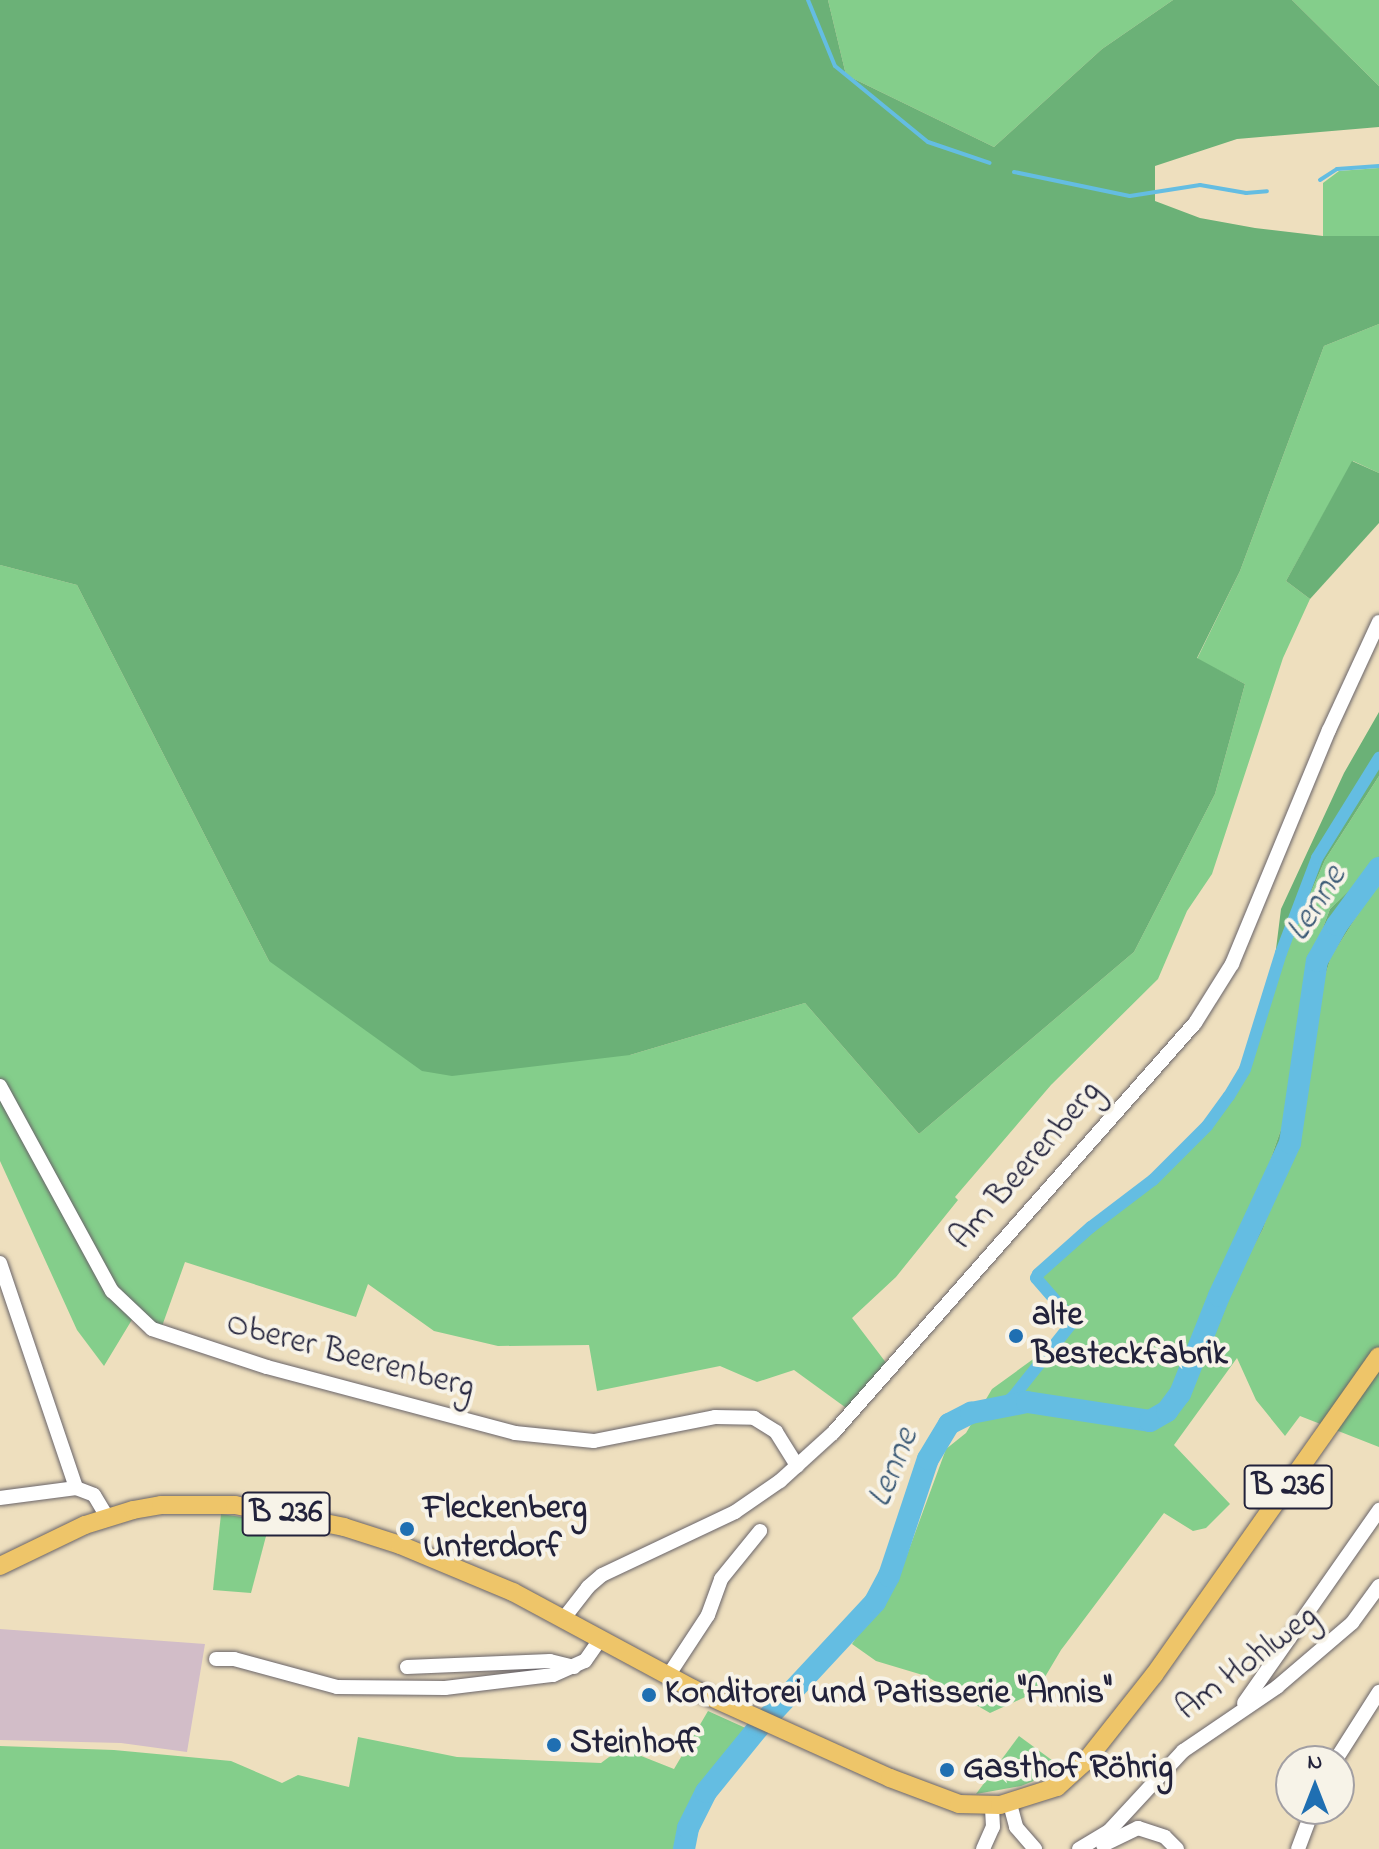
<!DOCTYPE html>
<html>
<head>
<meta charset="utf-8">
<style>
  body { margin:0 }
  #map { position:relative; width:1379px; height:1849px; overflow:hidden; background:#eedfbe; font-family:"Indie Flower",sans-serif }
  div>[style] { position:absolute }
  .industrial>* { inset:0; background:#d2bdc8 }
  .green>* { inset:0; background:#84ce8b }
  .forest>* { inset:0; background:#6bb177 }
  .stream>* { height:4px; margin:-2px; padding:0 2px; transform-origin:2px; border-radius:2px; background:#64bde2 }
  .canal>* { height:12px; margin:-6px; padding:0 6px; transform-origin:6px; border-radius:6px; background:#64bde2 }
  .river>* { height:22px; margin:-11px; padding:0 11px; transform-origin:11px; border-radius:11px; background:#64bde2 }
  .roads { filter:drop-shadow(0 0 2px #696469) drop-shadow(0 0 2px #696469) }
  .minor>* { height:14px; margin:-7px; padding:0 7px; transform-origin:7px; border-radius:7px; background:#fff }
  .major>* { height:18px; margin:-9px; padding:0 9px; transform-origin:9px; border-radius:9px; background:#eec569 }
  .dots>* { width:22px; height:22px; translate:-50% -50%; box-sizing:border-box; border:4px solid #f7f3e8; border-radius:50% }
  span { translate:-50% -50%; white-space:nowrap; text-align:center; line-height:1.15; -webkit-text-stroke:8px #f7f3e8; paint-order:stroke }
  .shield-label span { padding:2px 6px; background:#f7f3e8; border:2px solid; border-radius:6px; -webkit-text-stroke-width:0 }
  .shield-label { font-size:32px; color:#22223b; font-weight:700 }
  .street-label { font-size:34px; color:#22223b }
  .poi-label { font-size:34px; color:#22223b; font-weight:700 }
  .left { translate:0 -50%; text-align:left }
  .water-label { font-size:36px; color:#395875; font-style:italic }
  .north { position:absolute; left:1275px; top:1745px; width:80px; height:80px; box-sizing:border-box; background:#f7f3e8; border:2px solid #a29fa3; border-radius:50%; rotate:0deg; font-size:22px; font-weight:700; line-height:32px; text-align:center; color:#22223b }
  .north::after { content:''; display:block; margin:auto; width:28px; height:36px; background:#1f6fb2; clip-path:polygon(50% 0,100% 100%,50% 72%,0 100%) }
</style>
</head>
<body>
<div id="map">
  <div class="industrial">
    <div style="clip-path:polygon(0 1629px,205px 1644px,187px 1752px,121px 1743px,0 1740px)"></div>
  </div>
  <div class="green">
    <div style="clip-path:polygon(828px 0,1173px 0,1102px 49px,994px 147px,846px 75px)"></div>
    <div style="clip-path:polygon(1292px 0,1379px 0,1379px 86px)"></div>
    <div style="clip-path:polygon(1379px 168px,1379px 236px,1323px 236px,1323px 183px,1339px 171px)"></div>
    <div style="clip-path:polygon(1379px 324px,1379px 473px,1353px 461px,1286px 581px,1310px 599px,1283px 658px,1212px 874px,1187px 911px,1158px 979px,1051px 1085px,955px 1197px,958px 1200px,896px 1277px,852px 1318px,887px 1364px,849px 1410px,794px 1370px,757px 1382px,720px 1366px,597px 1391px,589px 1345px,498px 1346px,434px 1331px,368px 1284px,356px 1317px,185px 1262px,161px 1329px,133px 1318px,104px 1366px,77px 1330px,0 1161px,0 565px,77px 585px,269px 961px,630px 1055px,805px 1003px,919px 1134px,1134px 952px,1215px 794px,1245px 684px,1197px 659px,1240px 571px,1324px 346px)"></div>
    <div style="clip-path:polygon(1379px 776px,1379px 855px,1376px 866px,1330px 909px,1314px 951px,1285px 1118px,1253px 1209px,1207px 1307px,1238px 1277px,1263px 1229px,1296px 1135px,1315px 1008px,1331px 957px,1379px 881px,1379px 1447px,1300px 1416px,1285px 1436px,1256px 1400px,1237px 1358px,1174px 1445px,1230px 1504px,1206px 1528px,1193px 1531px,1164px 1513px,1061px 1650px,1036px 1692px,990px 1713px,926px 1676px,876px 1661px,852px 1644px,904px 1563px,946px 1449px,966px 1433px,992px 1389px,1054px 1344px,1069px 1328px,1069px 1316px,1036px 1278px,1091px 1227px,1154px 1180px,1207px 1126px,1229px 1096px,1245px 1069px,1272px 981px,1325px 860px)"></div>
    <div style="clip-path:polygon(221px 1514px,270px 1521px,251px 1593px,213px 1590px)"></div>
    <div style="clip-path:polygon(708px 1711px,750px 1730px,702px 1786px,681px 1827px,676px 1849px,0 1849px,0 1746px,114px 1750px,231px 1761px,282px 1783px,298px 1775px,349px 1787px,358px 1737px,457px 1757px,601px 1763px,621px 1748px,674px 1769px)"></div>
    <div style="clip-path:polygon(1019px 1736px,1064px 1769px,1021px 1786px,976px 1794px)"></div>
  </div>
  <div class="forest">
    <div style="clip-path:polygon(0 0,828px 0,846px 75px,994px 147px,1102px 49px,1173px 0,1292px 0,1379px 86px,1379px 127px,1237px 139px,1155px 166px,1155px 201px,1200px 218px,1255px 228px,1323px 236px,1379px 236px,1379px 324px,1324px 346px,1240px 571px,1197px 658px,1245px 684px,1215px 794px,1134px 952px,919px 1134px,805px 1003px,630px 1055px,452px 1076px,422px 1071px,269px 961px,77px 585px,0 565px)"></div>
    <div style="clip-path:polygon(1352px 461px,1379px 473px,1379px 523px,1310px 599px,1286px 581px)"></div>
    <div style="clip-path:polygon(1379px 712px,1379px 776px,1325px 860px,1272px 981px,1281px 909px,1344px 773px)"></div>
    <div style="clip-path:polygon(1379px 855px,1379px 881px,1331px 957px,1315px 1008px,1296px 1135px,1263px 1229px,1238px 1277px,1197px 1379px,1180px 1378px,1207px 1307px,1253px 1209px,1285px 1118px,1314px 951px,1330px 909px,1375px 866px)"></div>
  </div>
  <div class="stream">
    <div style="left:808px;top:0;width:71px;rotate:67.8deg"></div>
    <div style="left:835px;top:66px;width:120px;rotate:39.3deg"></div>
    <div style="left:928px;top:142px;width:65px;rotate:18.7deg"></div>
    <div style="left:1014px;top:172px;width:118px;rotate:11.7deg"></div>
    <div style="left:1130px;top:196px;width:71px;rotate:-8.9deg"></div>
    <div style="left:1200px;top:185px;width:47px;rotate:9.9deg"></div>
    <div style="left:1246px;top:193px;width:21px;rotate:-5deg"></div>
    <div style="left:1320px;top:180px;width:20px;rotate:-33deg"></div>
    <div style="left:1337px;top:169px;width:42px;rotate:-4.1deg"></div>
  </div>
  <div class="canal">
    <div style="left:1001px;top:1407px;width:16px;rotate:-40deg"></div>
    <div style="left:1013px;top:1397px;width:93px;rotate:-51.5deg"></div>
    <div style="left:1071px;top:1324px;width:8px;rotate:-104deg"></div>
    <div style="left:1069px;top:1316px;width:50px;rotate:-131deg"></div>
    <div style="left:1036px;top:1278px;width:4px;rotate:-63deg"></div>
    <div style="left:1038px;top:1274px;width:71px;rotate:-41.6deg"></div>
    <div style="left:1091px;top:1227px;width:78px;rotate:-37.2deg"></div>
    <div style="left:1153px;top:1180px;width:76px;rotate:-45deg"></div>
    <div style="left:1207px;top:1126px;width:37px;rotate:-54deg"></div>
    <div style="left:1229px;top:1096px;width:31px;rotate:-59deg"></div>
    <div style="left:1245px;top:1069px;width:121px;rotate:-72.8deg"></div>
    <div style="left:1281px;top:953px;width:102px;rotate:-69.2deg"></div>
    <div style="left:1317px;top:858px;width:118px;rotate:-58.2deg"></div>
  </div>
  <div class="river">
    <div style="left:684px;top:1849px;width:21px;rotate:-79deg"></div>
    <div style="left:688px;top:1828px;width:40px;rotate:-63.4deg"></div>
    <div style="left:706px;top:1792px;width:82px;rotate:-50.9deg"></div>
    <div style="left:758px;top:1728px;width:172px;rotate:-47.1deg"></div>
    <div style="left:875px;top:1602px;width:30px;rotate:-62deg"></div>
    <div style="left:889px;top:1576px;width:123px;rotate:-71.6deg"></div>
    <div style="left:928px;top:1459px;width:41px;rotate:-59deg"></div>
    <div style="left:949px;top:1424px;width:25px;rotate:-27deg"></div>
    <div style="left:971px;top:1413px;width:57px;rotate:-11.1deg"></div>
    <div style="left:1027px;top:1402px;width:124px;rotate:8.8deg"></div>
    <div style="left:1150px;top:1421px;width:20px;rotate:-30deg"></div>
    <div style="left:1167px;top:1411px;width:21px;rotate:-53deg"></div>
    <div style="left:1180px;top:1394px;width:105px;rotate:-68.3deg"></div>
    <div style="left:1219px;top:1296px;width:169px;rotate:-65.1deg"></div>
    <div style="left:1290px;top:1143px;width:184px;rotate:-81.6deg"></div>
    <div style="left:1317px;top:961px;width:41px;rotate:-60.9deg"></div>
    <div style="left:1337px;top:925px;width:71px;rotate:-53.6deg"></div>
  </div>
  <div class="roads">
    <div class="minor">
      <div style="left:0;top:1086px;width:234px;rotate:61.4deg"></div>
      <div style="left:112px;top:1291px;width:55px;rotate:43.5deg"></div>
      <div style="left:152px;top:1329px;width:121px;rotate:18.3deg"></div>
      <div style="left:267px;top:1367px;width:257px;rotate:14.9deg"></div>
      <div style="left:515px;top:1433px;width:79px;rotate:5.8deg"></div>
      <div style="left:594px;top:1441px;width:123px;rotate:-11.2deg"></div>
      <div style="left:715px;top:1417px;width:39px;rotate:1deg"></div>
      <div style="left:754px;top:1418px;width:26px;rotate:32deg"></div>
      <div style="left:776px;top:1432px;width:40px;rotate:58deg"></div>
      <div style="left:0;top:1263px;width:237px;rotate:71.3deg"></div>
      <div style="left:0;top:1498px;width:77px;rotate:-7.5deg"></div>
      <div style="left:76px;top:1488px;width:19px;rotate:21deg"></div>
      <div style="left:94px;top:1495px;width:26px;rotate:59deg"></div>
      <div style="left:564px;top:1618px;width:39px;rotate:-52deg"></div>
      <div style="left:588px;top:1587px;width:18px;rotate:-41deg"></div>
      <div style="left:602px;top:1575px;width:147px;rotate:-25.3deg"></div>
      <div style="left:735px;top:1512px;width:55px;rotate:-34.6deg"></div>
      <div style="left:780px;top:1481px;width:72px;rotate:-42.2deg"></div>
      <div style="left:833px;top:1433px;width:547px;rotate:-48.56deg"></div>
      <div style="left:1195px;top:1023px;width:70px;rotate:-57.9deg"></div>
      <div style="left:1232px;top:964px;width:253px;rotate:-67.5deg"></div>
      <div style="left:1329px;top:730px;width:119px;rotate:-65.2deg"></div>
      <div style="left:216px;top:1659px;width:18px"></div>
      <div style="left:234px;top:1659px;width:107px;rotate:15.2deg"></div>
      <div style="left:337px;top:1687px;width:108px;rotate:0.5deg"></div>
      <div style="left:445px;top:1688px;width:109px;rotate:-6.9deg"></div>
      <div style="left:553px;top:1675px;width:35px;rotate:-24deg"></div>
      <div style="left:585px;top:1661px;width:28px;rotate:-55deg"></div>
      <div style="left:407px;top:1667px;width:143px;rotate:-2.4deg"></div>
      <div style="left:550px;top:1661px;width:25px;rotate:14deg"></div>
      <div style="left:668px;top:1676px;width:73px;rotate:-56.7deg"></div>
      <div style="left:708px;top:1615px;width:38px;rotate:-70deg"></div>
      <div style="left:721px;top:1579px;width:62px;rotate:-50.9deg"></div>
      <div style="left:1244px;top:1703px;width:236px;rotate:-55deg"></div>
      <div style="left:1335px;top:1761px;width:82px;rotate:-57.5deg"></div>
      <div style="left:1010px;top:1804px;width:24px;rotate:75deg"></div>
      <div style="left:1016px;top:1827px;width:29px;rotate:49deg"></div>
      <div style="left:1103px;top:1845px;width:39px;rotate:-26deg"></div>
      <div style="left:1138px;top:1828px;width:28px;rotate:18deg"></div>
      <div style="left:1165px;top:1837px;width:17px;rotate:45deg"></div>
      <div style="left:983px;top:1849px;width:24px;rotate:-66deg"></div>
      <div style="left:993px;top:1827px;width:21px;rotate:-93deg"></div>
      <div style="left:1079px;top:1849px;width:35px;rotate:-31deg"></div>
      <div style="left:1109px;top:1831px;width:109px;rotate:-47.2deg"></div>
      <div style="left:1183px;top:1751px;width:114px;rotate:-34.2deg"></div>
      <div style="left:1277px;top:1687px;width:99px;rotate:-40.5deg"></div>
      <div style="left:1352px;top:1623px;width:46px;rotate:-53.9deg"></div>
      <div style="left:1298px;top:1849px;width:43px;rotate:-69.4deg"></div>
    </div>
    <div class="major">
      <div style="left:0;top:1566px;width:94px;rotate:-25.8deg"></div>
      <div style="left:85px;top:1525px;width:50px;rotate:-17.4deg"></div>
      <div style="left:133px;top:1510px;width:28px;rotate:-10deg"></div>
      <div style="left:161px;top:1505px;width:74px"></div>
      <div style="left:235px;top:1505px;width:111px;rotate:11.4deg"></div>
      <div style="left:344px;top:1527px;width:59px;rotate:17.8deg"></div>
      <div style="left:400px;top:1545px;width:122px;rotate:22.6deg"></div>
      <div style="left:513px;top:1592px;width:204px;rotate:28.3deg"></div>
      <div style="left:693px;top:1689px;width:216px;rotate:24.3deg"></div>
      <div style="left:890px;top:1778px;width:74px;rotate:20.6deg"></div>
      <div style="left:959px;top:1804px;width:41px;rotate:1.4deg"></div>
      <div style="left:1000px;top:1805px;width:60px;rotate:-17.5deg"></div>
      <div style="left:1057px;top:1787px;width:38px;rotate:-42deg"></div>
      <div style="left:1085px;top:1762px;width:111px;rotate:-51.6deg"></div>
      <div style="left:1154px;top:1675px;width:390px;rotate:-54.8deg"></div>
    </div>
  </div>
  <div class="dots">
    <div style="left:1016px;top:1336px;background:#1f6fb2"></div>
    <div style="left:407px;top:1529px;background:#1f6fb2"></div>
    <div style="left:649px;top:1695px;background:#1f6fb2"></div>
    <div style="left:554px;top:1745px;background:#1f6fb2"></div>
    <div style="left:947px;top:1770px;background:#1f6fb2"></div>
  </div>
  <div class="shield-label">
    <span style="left:1288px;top:1487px">B 236</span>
    <span style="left:286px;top:1514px">B 236</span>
  </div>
  <div class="street-label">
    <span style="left:1027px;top:1166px;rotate:-49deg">Am Beerenberg</span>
    <span style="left:350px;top:1357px;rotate:15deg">Oberer Beerenberg</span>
    <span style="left:1248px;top:1664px;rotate:-37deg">Am Hohlweg</span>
  </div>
  <div class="poi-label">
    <span class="left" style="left:1032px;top:1336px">alte<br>Besteckfabrik</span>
    <span class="left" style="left:423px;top:1529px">Fleckenberg<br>Unterdorf</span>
    <span class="left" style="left:665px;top:1695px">Konditorei und Patisserie "Annis"</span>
    <span class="left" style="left:570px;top:1745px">Steinhoff</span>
    <span class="left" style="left:963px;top:1770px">Gasthof Röhrig</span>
  </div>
  <div class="water-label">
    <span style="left:1317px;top:904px;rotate:-58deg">Lenne</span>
    <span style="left:894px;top:1468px;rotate:-68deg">Lenne</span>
  </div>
  <div class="north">N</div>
</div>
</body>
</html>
